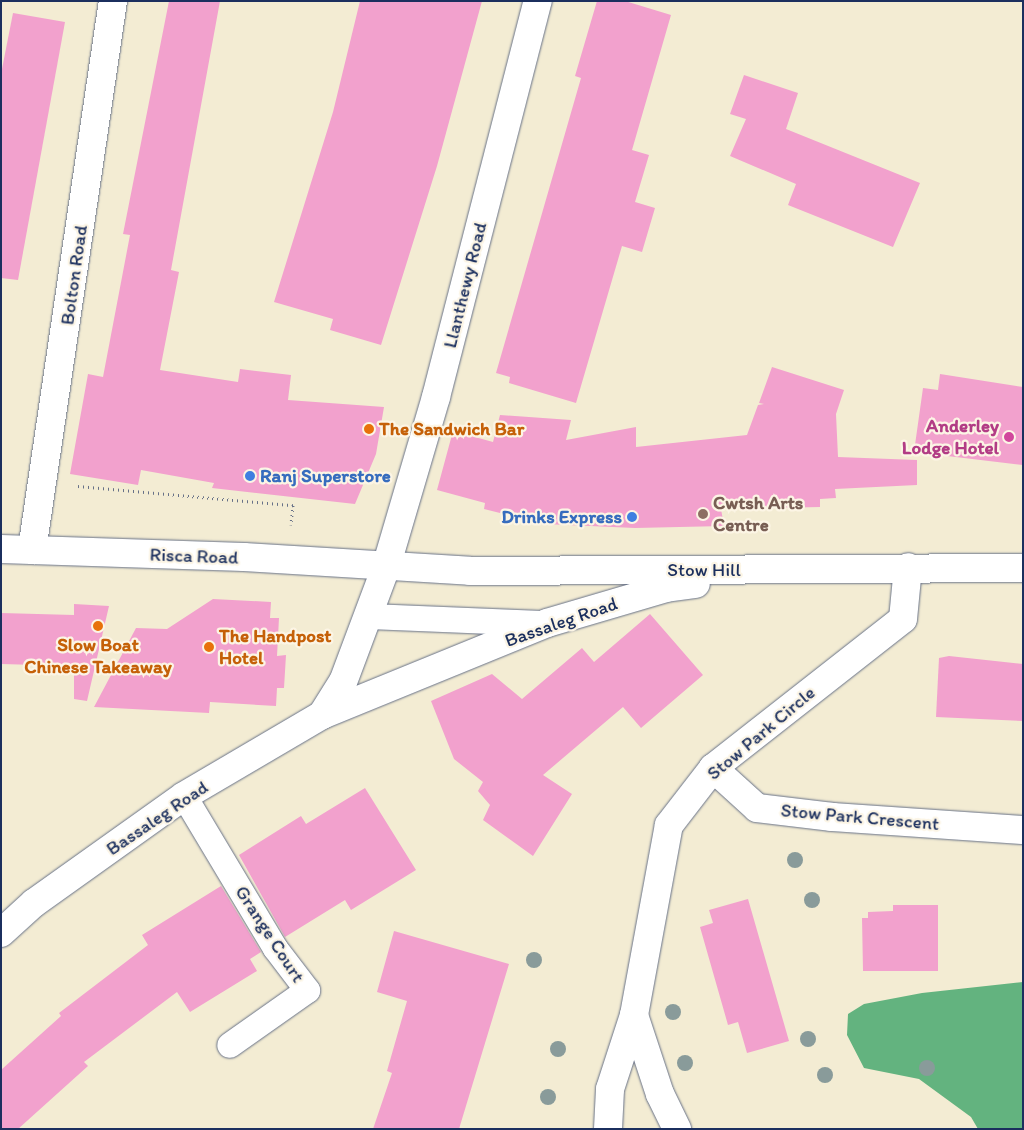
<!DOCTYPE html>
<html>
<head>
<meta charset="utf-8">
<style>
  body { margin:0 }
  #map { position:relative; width:1024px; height:1130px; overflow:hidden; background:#f3ecd3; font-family:Itim,sans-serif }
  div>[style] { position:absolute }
  .forest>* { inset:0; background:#63b37f }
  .building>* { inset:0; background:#f2a1cd }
  .path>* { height:3px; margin-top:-1.5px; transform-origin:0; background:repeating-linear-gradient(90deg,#677187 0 1px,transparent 0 5px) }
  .roads { filter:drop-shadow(0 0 1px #677187) drop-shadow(0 0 1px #677187) }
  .lane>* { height:25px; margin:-12.5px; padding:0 12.5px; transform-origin:12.5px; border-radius:12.5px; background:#fff }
  .street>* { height:28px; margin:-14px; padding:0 14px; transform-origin:14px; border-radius:14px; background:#fff }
  .secondary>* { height:28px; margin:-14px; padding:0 14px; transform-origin:14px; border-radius:14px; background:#fff }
  .trees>* { width:16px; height:16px; margin:-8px; border-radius:50%; background:#899b9a }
  .dots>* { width:14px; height:14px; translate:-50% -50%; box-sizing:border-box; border:2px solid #fcf5e5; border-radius:50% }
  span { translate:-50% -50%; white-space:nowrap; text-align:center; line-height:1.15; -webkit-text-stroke:4.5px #fcf5e5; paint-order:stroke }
  .street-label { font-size:19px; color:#1b2f5e }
  .hotel-label { font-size:19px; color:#b23c85; font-weight:700 }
  .right { translate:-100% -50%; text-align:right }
  .food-label { font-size:19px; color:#c56008; font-weight:700 }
  .left { translate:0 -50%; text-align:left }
  .shop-label { font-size:19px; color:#366cbe; font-weight:700 }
  .education-label { font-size:19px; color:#785e54; font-weight:700 }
  .frame { position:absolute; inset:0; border:2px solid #1b2f5e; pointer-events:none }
</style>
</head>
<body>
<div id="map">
  <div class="forest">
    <div style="clip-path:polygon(1023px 982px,1023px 1129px,978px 1129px,971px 1117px,919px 1079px,864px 1068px,847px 1035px,848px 1014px,864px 1004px,922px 993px)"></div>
  </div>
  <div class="building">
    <div style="clip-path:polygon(169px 1px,220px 1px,171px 270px,179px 272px,160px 370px,238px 382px,240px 369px,291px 375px,288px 400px,384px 407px,376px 454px,355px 504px,212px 488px,214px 483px,141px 470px,138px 485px,70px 474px,88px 374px,103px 377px,130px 235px,123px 234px)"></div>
    <div style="clip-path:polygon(360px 1px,482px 1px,437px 166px,381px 345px,330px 330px,333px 319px,274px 302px,333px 112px)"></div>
    <div style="clip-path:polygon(597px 1px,625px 1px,671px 15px,632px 150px,649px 155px,635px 202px,655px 208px,642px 252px,622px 246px,576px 403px,509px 383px,510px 377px,496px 373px,581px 78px,575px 76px)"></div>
    <div style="clip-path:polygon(13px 13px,65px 22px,18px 280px,1px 278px,1px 74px)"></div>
    <div style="clip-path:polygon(744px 75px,798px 93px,786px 129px,920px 183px,893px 247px,788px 205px,796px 184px,730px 156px,746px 119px,730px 114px)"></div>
    <div style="clip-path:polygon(772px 367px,844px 390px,836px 414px,838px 457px,917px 460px,917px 485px,835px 489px,836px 498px,820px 499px,820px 507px,721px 509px,724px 526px,635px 528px,545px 524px,484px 509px,485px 503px,437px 490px,453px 431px,493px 442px,500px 415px,571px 420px,566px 440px,636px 427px,636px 447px,747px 435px,758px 405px,764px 404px,759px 403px)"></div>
    <div style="clip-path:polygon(940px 374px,1023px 387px,1023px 465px,914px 452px,923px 388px,938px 390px)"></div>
    <div style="clip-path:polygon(213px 599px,271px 602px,270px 618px,279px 618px,277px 656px,286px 655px,284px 688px,277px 688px,276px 706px,210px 702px,209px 713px,94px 707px,136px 628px,167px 629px)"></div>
    <div style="clip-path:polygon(74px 604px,109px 606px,87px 701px,74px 699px,74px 666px,1px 664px,1px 613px,74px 615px)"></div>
    <div style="clip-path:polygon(650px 614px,703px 675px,641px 728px,623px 707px,543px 775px,572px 794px,533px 856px,483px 820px,490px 805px,478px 791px,483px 782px,454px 759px,431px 701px,492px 674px,522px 699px,582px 648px,594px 662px)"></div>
    <div style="clip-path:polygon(949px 656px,1023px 664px,1023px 721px,936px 717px,939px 658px)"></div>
    <div style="clip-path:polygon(365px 788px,416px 870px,351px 910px,345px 900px,285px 937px,239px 855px,301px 816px,306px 824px)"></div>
    <div style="clip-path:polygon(221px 886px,261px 952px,250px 959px,257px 971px,190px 1012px,177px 992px,84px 1062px,88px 1066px,18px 1129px,1px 1129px,1px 1070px,61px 1016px,59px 1013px,148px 945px,142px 935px)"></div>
    <div style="clip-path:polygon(748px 899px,789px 1041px,747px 1053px,738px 1022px,728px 1025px,700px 927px,713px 923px,709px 910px)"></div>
    <div style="clip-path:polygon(893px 905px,938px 905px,938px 971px,863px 971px,862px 918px,868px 918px,868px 912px,893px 911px)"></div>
    <div style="clip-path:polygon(394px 931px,509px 964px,459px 1129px,373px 1129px,392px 1073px,387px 1071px,407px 1001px,377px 992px)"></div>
  </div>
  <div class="path">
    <div style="left:78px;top:486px;width:216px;rotate:5.1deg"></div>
    <div style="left:293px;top:505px;width:20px;rotate:96deg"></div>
  </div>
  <div class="roads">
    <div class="lane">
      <div style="left:369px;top:616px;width:178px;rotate:2.3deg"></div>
      <div style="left:184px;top:796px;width:177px;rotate:59.1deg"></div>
      <div style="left:275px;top:948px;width:53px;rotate:52.7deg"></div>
      <div style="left:307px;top:990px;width:95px;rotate:144.8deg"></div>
    </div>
    <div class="street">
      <div style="left:32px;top:550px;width:555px;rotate:-81.61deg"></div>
      <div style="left:386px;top:567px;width:177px;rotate:-73.6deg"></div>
      <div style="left:436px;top:397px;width:409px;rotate:-75.6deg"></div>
      <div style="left:713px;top:768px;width:59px;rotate:42.3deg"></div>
      <div style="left:757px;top:808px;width:76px;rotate:6.8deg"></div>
      <div style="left:832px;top:817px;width:191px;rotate:3.9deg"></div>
      <div style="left:634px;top:1015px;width:83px;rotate:71.8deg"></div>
      <div style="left:660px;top:1094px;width:39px;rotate:64deg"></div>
      <div style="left:608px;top:1129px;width:40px;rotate:-87.1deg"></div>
      <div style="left:610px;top:1089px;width:78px;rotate:-72deg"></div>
      <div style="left:634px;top:1015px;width:193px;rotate:-79.6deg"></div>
      <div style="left:669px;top:825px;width:72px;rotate:-52.3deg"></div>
      <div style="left:713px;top:768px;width:241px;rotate:-38.1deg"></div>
      <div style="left:903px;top:619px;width:52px;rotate:-84.5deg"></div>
    </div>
    <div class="secondary">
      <div style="left:1px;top:549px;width:243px;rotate:1.9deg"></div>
      <div style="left:244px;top:557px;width:226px;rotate:3.5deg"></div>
      <div style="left:470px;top:571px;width:553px;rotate:-0.31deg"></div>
      <div style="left:322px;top:715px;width:39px;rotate:-58deg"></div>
      <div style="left:343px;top:682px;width:123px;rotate:-69.5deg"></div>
      <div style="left:1px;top:933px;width:45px;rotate:-42.3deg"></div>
      <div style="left:34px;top:903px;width:184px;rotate:-35.5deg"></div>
      <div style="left:184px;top:796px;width:160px;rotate:-30.4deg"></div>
      <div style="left:322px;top:715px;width:243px;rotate:-22.2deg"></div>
      <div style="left:547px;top:623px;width:124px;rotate:-16.4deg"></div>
      <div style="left:666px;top:588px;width:30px;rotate:-8deg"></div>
    </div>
  </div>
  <div class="trees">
    <div style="left:795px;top:860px"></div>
    <div style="left:812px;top:900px"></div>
    <div style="left:534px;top:960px"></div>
    <div style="left:673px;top:1012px"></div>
    <div style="left:808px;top:1039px"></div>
    <div style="left:558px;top:1049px"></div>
    <div style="left:685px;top:1063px"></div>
    <div style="left:927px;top:1068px"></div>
    <div style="left:825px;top:1075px"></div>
    <div style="left:548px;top:1097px"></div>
  </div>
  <div class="dots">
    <div style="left:369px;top:429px;background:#e8710a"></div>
    <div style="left:1009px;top:437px;background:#d1479c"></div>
    <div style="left:250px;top:476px;background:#3f7fe0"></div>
    <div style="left:703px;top:514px;background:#8d6e63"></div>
    <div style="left:632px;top:517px;background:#3f7fe0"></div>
    <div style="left:98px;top:626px;background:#e8710a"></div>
    <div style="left:209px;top:647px;background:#e8710a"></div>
  </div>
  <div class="street-label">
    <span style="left:74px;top:275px;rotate:-82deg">Bolton Road</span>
    <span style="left:465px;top:285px;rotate:-76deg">Llanthewy Road</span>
    <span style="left:194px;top:556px;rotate:2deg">Risca Road</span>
    <span style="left:704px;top:570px">Stow Hill</span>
    <span style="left:561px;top:622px;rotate:-19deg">Bassaleg Road</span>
    <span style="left:761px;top:733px;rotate:-40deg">Stow Park Circle</span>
    <span style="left:860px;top:817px;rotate:5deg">Stow Park Crescent</span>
    <span style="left:157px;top:818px;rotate:-34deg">Bassaleg Road</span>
    <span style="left:270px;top:934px;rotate:57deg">Grange Court</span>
  </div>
  <div class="hotel-label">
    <span class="right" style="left:999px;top:437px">Anderley<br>Lodge Hotel</span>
  </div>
  <div class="food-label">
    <span class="left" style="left:379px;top:429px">The Sandwich Bar</span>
    <span class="left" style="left:219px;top:647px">The Handpost<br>Hotel</span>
    <span style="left:98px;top:656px">Slow Boat<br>Chinese Takeaway</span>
  </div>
  <div class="shop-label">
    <span class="left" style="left:260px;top:476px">Ranj Superstore</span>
    <span class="right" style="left:622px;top:517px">Drinks Express</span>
  </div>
  <div class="education-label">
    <span class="left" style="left:713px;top:514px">Cwtsh Arts<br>Centre</span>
  </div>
  <div class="frame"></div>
</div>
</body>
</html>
